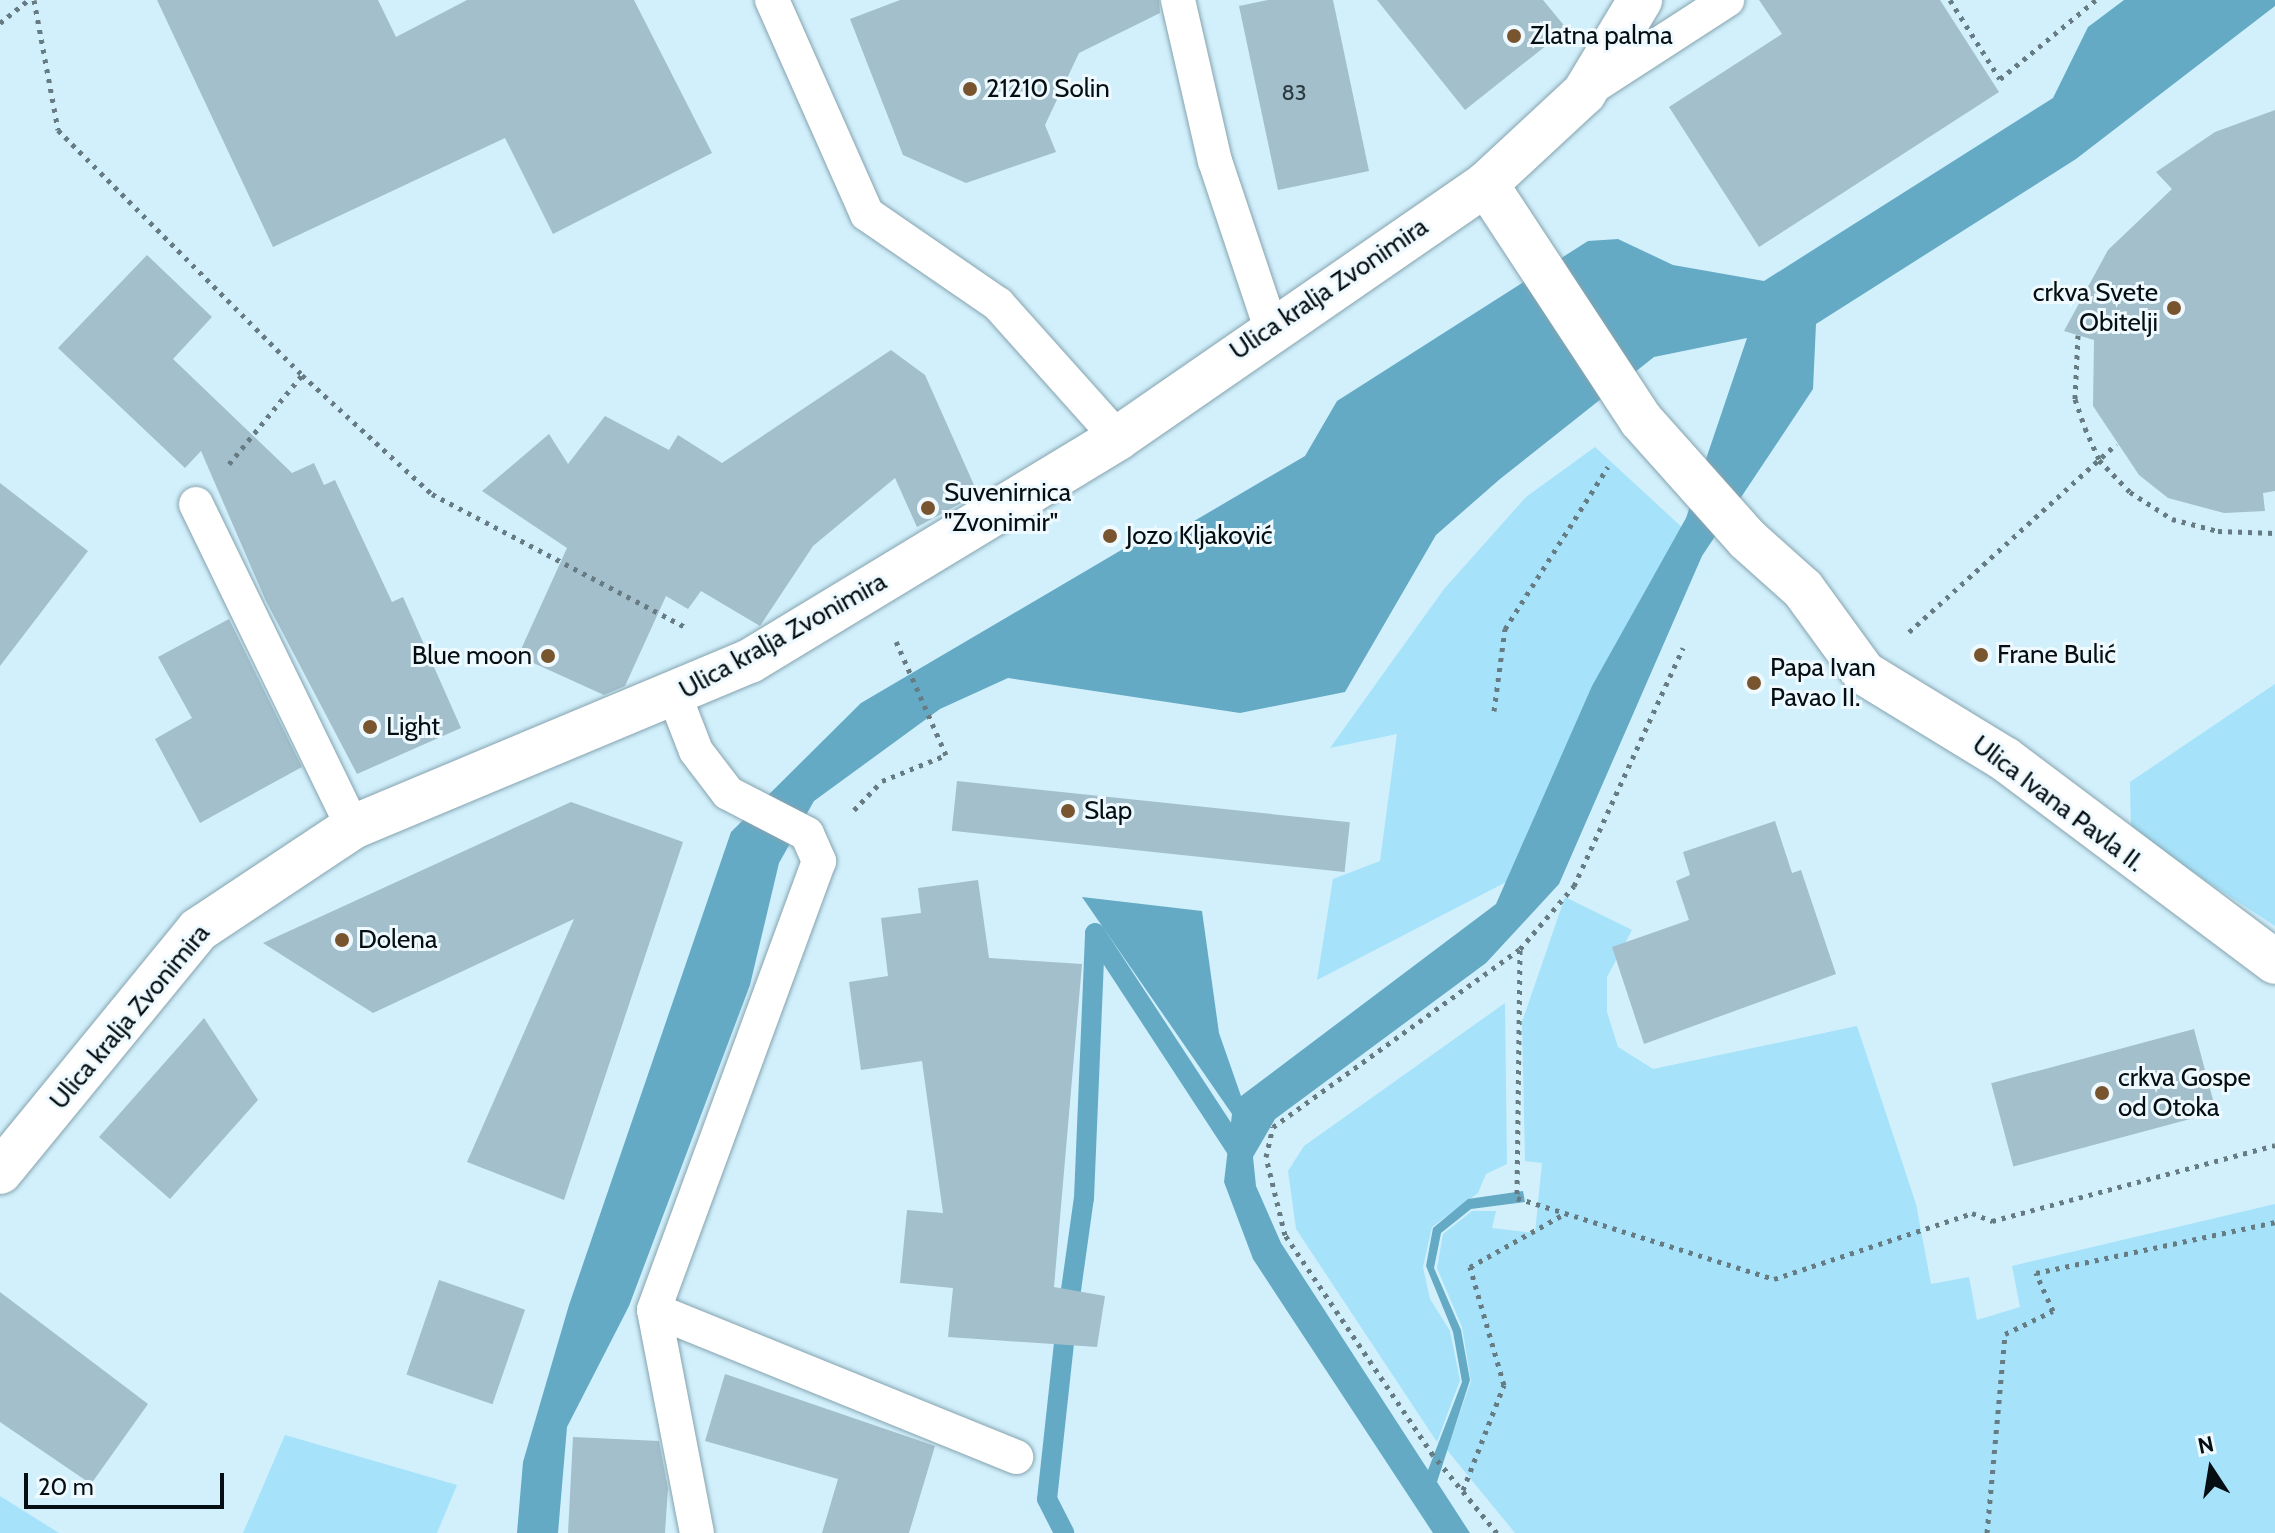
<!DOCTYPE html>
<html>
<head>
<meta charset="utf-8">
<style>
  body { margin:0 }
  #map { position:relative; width:2275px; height:1533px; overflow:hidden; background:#d1f0fc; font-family:Cabin,sans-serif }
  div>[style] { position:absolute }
  .green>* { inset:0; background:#a6e2f9 }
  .water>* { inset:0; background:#65aac5 }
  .stream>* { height:20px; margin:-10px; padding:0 10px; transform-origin:10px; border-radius:10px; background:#65aac5 }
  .building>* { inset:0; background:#a2bfcb; transform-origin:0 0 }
  .path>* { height:5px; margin-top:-2.5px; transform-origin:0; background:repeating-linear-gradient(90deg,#677b83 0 4px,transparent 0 10px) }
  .roads { filter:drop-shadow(0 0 2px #86a3ae) drop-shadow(0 0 2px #86a3ae) }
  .lane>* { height:34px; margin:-17px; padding:0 17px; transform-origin:17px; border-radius:17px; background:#fff }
  .street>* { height:44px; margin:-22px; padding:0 22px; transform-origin:22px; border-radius:22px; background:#fff }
  .dots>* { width:22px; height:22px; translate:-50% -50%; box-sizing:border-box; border:4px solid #eefaff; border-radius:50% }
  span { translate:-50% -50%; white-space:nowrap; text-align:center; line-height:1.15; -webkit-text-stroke:6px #eefaff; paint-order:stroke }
  .number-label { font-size:22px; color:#2c3b41 }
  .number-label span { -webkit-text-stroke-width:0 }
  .poi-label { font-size:26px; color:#050f13 }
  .left { translate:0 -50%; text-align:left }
  .right { translate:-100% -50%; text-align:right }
  .street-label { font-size:26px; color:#050f13 }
  .north { position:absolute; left:2171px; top:1429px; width:80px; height:80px; -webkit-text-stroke:6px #eefaff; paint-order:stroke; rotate:348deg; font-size:22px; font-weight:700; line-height:32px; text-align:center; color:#050f13 }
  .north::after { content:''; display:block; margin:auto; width:28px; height:36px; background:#050f13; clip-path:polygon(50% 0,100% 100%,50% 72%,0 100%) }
  .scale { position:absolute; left:24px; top:1473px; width:200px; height:36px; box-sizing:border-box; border:4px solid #050f13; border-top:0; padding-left:10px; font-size:24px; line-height:28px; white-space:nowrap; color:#050f13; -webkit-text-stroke:6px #eefaff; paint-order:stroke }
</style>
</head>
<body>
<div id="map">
  <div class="green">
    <div style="clip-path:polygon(1595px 447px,1686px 531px,1514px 878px,1317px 980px,1333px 879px,1380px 861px,1397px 734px,1330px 748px,1444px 589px,1526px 497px)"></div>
    <div style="clip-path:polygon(2275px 684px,2275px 926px,2131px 832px,2130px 782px)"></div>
    <div style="clip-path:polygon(1565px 897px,1632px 930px,1607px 977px,1607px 1012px,1618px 1047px,1653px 1069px,1857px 1026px,1916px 1204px,1931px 1284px,1969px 1277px,1977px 1320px,2020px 1307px,2012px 1266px,2275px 1204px,2275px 1533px,1515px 1533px,1447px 1450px,1471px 1381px,1462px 1327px,1437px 1268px,1443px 1234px,1472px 1211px,1496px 1211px,1492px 1228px,1535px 1233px,1542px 1163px,1525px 1161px,1522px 1022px)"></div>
    <div style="clip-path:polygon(1505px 1003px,1507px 1164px,1486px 1174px,1478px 1193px,1432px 1227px,1423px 1267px,1430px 1299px,1450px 1331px,1460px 1380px,1437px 1442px,1296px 1229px,1288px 1171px,1304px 1146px)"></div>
    <div style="clip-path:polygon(285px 1435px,457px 1485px,437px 1533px,243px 1533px)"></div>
    <div style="clip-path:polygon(0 1496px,59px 1533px,0 1533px)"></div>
  </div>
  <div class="water">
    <div style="clip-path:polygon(2124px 0,2275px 0,2275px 6px,2076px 159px,1816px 324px,1813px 389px,1702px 556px,1559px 884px,1486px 963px,1275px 1119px,1253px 1157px,1256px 1186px,1281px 1243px,1428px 1470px,1462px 1382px,1453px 1332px,1426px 1266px,1433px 1228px,1468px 1199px,1523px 1191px,1525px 1202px,1471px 1209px,1441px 1233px,1434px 1268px,1461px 1330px,1470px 1380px,1437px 1482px,1470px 1533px,1433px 1533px,1253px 1259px,1224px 1182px,1232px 1114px,1082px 897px,1202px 911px,1219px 1033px,1241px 1096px,1496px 904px,1592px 686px,1686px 518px,1747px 338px,1654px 357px,1500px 479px,1436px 535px,1345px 692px,1240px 713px,1008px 678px,940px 709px,814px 801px,779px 863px,750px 985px,629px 1306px,567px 1427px,558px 1533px,517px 1533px,523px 1462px,569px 1305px,731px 832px,861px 703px,1123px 549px,1160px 541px,1305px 456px,1337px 401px,1588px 241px,1618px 239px,1673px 265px,1764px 281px,2053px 98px,2088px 27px)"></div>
  </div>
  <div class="stream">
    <div style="left:1095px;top:933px;width:267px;rotate:56.8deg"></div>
    <div style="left:1071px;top:1290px;width:93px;rotate:-82deg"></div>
    <div style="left:1084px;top:1198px;width:265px;rotate:-87.6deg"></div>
    <div style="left:1064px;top:1343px;width:157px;rotate:96.2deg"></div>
    <div style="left:1047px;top:1499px;width:38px;rotate:63deg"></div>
  </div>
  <div class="building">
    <div style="clip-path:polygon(157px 0,378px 0,396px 37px,467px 0,634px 0,712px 153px,553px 234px,505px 138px,273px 247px)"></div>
    <div style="clip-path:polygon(900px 0,1159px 0,1160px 13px,1079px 53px,1045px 125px,1056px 152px,966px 183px,903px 155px,850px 19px)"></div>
    <div style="clip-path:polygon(1268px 0,1333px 0,1369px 171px,1278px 190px,1239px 6px)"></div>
    <div style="clip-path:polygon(1377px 0,1543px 0,1567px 29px,1465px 110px)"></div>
    <div style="clip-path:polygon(1759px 0,1940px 0,1999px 92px,1759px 247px,1669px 107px,1782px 34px)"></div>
    <div style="clip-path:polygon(2275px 110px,2275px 491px,2263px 493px,2265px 511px,2224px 513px,2168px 498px,2139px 475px,2093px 406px,2094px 340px,2064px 331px,2108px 250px,2172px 189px,2156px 172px,2215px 132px)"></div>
    <div style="clip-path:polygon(147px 255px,212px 317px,173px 359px,292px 473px,314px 463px,324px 485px,335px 480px,392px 602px,403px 597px,461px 728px,357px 774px,265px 599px,201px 451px,185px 468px,58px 348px)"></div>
    <div style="clip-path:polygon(891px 350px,925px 375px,978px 494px,917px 527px,895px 478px,813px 546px,760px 626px,701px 591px,688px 609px,666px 596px,625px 686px,604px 695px,518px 656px,567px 548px,482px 491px,549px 434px,568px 464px,605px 416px,669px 450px,678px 435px,722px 463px)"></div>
    <div style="clip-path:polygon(0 483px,88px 551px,0 666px)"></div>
    <div style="clip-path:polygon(229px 619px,302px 767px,200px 823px,155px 739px,192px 718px,158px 657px)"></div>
    <div style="left:957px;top:781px;width:395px;height:50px;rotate:6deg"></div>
    <div style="clip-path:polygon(571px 802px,683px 842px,564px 1200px,467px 1162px,574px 919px,373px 1013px,263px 943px)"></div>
    <div style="clip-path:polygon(1775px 821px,1792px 873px,1801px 870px,1836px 974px,1644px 1044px,1612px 947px,1689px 920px,1676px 881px,1690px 875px,1683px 852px)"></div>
    <div style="clip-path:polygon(978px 880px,989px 958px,1082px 964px,1054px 1287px,1105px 1296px,1097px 1347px,948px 1337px,953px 1288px,900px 1283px,907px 1210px,943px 1213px,922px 1061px,861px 1070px,849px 982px,888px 976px,881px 918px,921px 913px,918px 888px)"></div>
    <div style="clip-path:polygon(204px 1018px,258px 1100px,170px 1199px,99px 1137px)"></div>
    <div style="left:2194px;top:1029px;width:86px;height:210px;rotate:75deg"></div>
    <div style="left:439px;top:1280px;width:91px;height:100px;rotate:19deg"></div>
    <div style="clip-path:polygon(0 1292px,148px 1404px,91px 1484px,0 1422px)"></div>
    <div style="clip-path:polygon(725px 1374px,935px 1446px,909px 1533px,822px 1533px,838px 1479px,705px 1441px)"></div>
    <div style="clip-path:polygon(573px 1437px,659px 1441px,668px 1488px,665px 1533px,568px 1533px)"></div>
  </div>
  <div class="path">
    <div style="left:34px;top:0;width:132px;rotate:79.5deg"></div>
    <div style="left:58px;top:130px;width:346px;rotate:45.1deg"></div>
    <div style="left:302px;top:375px;width:176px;rotate:42.5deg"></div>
    <div style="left:432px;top:494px;width:286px;rotate:27.7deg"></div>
    <div style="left:1950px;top:0;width:93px;rotate:57.7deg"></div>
    <div style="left:2000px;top:79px;width:124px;rotate:-39.5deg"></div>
    <div style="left:0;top:23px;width:36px;rotate:-39deg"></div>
    <div style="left:2078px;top:335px;width:64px;rotate:92.7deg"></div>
    <div style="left:2075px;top:399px;width:31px;rotate:71deg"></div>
    <div style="left:2085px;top:428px;width:35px;rotate:66deg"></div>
    <div style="left:2099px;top:460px;width:45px;rotate:45.9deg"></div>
    <div style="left:2130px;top:492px;width:50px;rotate:32.7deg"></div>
    <div style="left:2172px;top:519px;width:48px;rotate:14.6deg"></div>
    <div style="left:2218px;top:531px;width:57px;rotate:2deg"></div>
    <div style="left:229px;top:464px;width:115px;rotate:-50.6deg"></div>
    <div style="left:1909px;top:632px;width:280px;rotate:-42.2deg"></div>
    <div style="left:1494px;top:711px;width:83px;rotate:-82.4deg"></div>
    <div style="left:1505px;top:629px;width:192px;rotate:-57.6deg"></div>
    <div style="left:854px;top:810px;width:40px;rotate:-46deg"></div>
    <div style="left:882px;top:781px;width:69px;rotate:-22.1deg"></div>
    <div style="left:946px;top:755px;width:124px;rotate:-113.7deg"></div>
    <div style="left:1520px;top:950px;width:248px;rotate:90.7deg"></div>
    <div style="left:1517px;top:1198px;width:269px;rotate:17.5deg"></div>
    <div style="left:1774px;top:1279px;width:209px;rotate:-18.4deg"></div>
    <div style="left:1972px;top:1213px;width:22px;rotate:22deg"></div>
    <div style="left:1992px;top:1221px;width:293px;rotate:-15deg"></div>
    <div style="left:1463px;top:1490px;width:113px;rotate:-68.7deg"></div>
    <div style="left:1504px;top:1385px;width:123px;rotate:-106.1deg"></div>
    <div style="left:1470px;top:1267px;width:108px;rotate:-29.4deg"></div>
    <div style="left:1497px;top:1533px;width:101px;rotate:-129.4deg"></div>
    <div style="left:1433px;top:1455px;width:265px;rotate:-123.9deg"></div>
    <div style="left:1285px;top:1235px;width:80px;rotate:-103.7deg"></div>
    <div style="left:1266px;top:1157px;width:31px;rotate:-77deg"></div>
    <div style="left:1273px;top:1127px;width:304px;rotate:-35.8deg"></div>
    <div style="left:1520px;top:949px;width:83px;rotate:-49.4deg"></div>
    <div style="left:1574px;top:886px;width:262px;rotate:-65.4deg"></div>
    <div style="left:1987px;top:1533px;width:200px;rotate:-84.8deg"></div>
    <div style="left:2005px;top:1334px;width:53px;rotate:-25.6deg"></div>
    <div style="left:2053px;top:1311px;width:42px;rotate:-114.1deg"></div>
    <div style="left:2036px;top:1273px;width:244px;rotate:-12deg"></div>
  </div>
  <div class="roads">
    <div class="lane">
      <div style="left:772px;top:0;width:234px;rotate:66.1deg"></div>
      <div style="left:867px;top:214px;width:159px;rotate:34.5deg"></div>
      <div style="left:998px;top:304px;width:180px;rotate:48.2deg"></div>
      <div style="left:1178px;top:0;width:165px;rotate:77.1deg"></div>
      <div style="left:1215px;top:161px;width:176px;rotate:71.5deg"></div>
      <div style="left:1588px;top:90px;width:166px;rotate:-32.9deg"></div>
      <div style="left:196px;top:504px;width:359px;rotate:64.1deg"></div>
      <div style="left:675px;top:697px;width:58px;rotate:68.7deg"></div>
      <div style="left:696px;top:751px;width:53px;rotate:52.7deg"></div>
      <div style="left:728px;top:793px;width:89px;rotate:27.4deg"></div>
      <div style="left:807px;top:834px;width:30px;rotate:66deg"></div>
      <div style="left:819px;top:861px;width:478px;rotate:110.2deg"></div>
      <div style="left:654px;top:1310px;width:227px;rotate:79.1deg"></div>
      <div style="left:654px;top:1310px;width:391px;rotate:22.1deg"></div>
    </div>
    <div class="street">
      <div style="left:1486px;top:184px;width:282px;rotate:56.7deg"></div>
      <div style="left:1641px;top:420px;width:159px;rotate:48.3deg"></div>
      <div style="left:1747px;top:539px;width:75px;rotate:41.8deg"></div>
      <div style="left:1803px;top:589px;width:104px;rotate:54deg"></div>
      <div style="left:1864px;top:673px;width:165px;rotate:31.4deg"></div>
      <div style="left:2005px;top:759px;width:338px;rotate:36.9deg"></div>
      <div style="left:0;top:1172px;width:313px;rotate:-50.7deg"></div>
      <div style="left:198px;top:930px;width:186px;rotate:-33.6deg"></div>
      <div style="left:353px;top:827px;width:430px;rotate:-22.7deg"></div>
      <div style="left:750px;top:661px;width:430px;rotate:-31.2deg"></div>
      <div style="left:1118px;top:438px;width:447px;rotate:-34.6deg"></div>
      <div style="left:1486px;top:184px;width:134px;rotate:-42.9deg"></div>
      <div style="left:1584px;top:93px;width:109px;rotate:-58.9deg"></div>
    </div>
  </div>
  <div class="dots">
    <div style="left:1514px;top:36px;background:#78552e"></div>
    <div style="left:970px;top:89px;background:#78552e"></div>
    <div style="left:2174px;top:308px;background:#78552e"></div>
    <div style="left:928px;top:508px;background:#78552e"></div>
    <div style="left:1110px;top:536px;background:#78552e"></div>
    <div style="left:1981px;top:655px;background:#78552e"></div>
    <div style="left:548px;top:656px;background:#78552e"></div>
    <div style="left:1754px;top:683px;background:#78552e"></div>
    <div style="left:370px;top:727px;background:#78552e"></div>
    <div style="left:1068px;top:811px;background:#78552e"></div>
    <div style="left:342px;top:940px;background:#78552e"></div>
    <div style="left:2102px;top:1093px;background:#78552e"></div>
  </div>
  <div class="number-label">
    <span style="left:1294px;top:93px">83</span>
  </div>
  <div class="poi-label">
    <span class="left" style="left:1530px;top:36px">Zlatna palma</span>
    <span class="left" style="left:986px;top:89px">21210 Solin</span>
    <span class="right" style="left:2158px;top:308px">crkva Svete<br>Obitelji</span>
    <span class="left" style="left:944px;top:508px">Suvenirnica<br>"Zvonimir"</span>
    <span class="left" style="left:1126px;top:536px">Jozo Kljaković</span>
    <span class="left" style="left:1997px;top:655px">Frane Bulić</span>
    <span class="right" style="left:532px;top:656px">Blue moon</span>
    <span class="left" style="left:1770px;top:683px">Papa Ivan<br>Pavao II.</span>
    <span class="left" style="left:386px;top:727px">Light</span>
    <span class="left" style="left:1084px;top:811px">Slap</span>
    <span class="left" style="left:358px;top:940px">Dolena</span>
    <span class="left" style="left:2118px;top:1093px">crkva Gospe<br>od Otoka</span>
  </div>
  <div class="street-label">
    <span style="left:1329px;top:289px;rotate:-34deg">Ulica kralja Zvonimira</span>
    <span style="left:783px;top:636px;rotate:-29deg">Ulica kralja Zvonimira</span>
    <span style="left:2058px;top:804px;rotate:37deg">Ulica Ivana Pavla II.</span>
    <span style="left:130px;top:1017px;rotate:-50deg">Ulica kralja Zvonimira</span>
  </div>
  <div class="north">N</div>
  <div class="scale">20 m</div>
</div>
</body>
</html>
